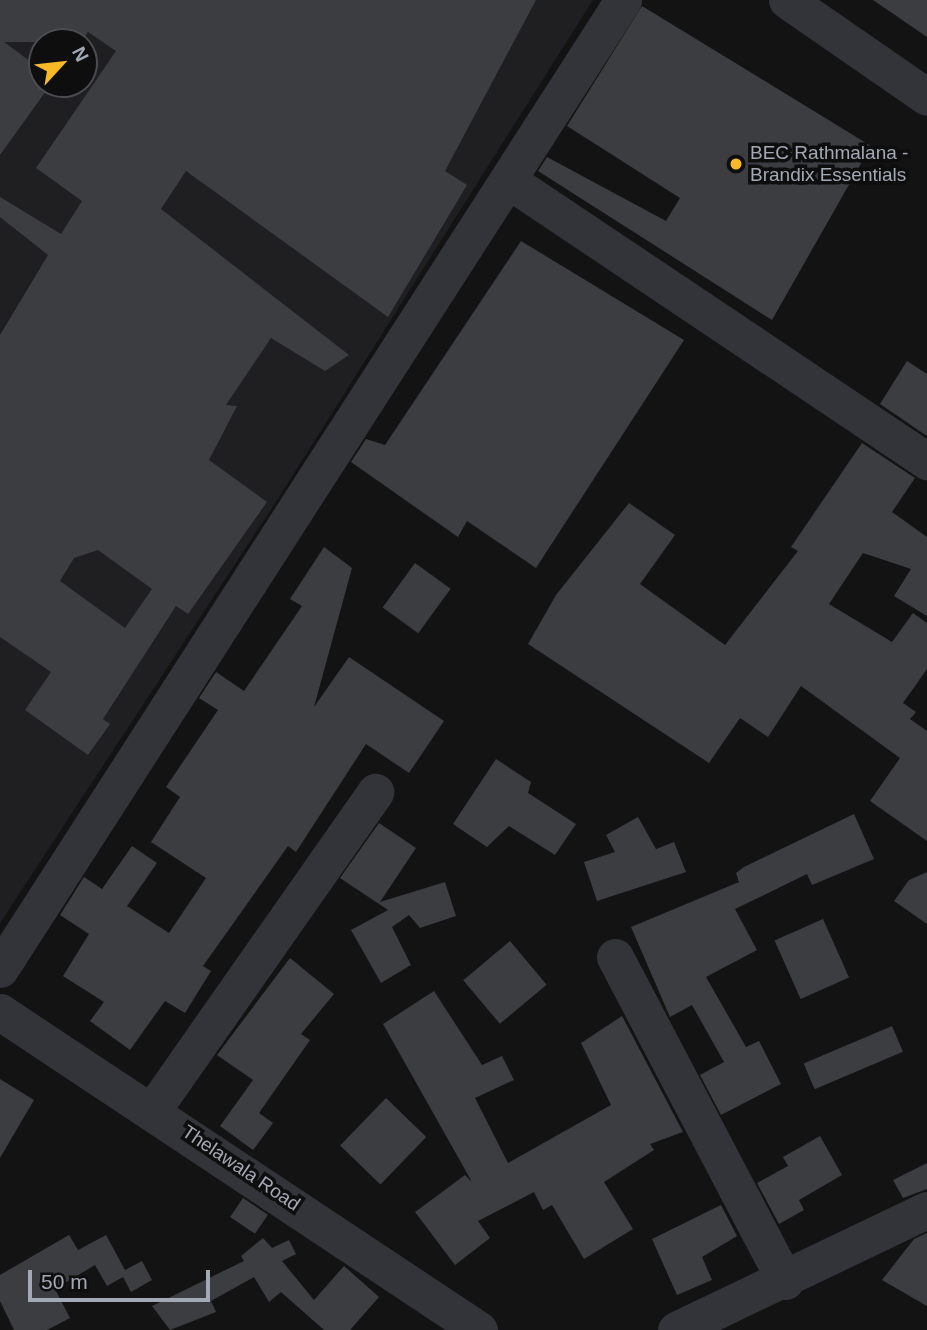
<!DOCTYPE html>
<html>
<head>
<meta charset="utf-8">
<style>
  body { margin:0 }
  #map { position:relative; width:927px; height:1330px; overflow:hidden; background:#131314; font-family:Arial,sans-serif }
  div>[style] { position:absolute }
  .built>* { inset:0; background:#1f1f21 }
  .building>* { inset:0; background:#3c3d41; transform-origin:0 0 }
  .minor>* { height:37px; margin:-18.5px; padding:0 18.5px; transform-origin:18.5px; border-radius:18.5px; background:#333439 }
  .dots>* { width:19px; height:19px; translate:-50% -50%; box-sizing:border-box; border:4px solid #0e0e0f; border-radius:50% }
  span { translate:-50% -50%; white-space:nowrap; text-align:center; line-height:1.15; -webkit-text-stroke:7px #0e0e0f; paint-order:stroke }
  .poi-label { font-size:19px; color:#a3a8b5 }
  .left { translate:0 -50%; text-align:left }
  .street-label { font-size:19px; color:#a3a8b5 }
  .north { position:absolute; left:28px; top:28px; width:70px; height:70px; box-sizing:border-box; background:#0e0e0f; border:2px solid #4a4c51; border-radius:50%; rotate:63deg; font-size:19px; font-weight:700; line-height:28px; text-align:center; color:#a3a8b5 }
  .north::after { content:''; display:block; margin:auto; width:24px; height:32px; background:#f9b926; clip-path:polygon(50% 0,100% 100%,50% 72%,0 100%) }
  .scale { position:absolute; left:28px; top:1270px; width:182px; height:32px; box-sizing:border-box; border:4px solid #a3a8b5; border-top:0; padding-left:9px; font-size:21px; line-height:24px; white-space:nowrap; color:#a3a8b5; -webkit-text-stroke:5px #0e0e0f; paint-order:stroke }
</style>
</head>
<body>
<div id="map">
  <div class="built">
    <div style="clip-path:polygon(evenodd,0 0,593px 0,279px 497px,0 923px,0 0,42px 42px,84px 42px,84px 84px,42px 84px,42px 42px)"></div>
  </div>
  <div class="building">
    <div style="clip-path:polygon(evenodd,0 0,536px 0,445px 171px,467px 185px,388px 317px,186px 171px,161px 209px,349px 355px,325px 371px,271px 338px,226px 405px,237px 406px,209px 460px,267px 502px,188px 614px,176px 606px,103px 719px,110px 724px,88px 755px,25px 710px,51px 672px,0 637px,0 335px,48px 255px,0 217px,0 197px,61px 234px,82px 201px,36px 168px,116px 51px,88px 32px,81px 42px,4px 42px,42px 70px,42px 84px,51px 84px,0 155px,0 0,98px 550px,152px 589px,125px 628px,60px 581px,74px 558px,98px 550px)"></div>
    <div style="clip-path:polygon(873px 0,927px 0,927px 37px)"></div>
    <div style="clip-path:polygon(642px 6px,871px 146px,772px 320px,538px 171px,547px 157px,666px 221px,680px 198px,567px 126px)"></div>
    <div style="clip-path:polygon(521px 241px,684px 340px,536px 568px,467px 521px,458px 537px,351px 462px,366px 439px,385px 445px)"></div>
    <div style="clip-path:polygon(907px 361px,927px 374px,927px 436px,880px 404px)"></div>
    <div style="clip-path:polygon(862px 443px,915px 478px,892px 512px,927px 537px,927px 616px,894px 596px,911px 569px,863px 553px,829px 604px,892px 642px,913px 613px,927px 623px,927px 669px,903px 703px,916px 712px,910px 719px,927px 731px,927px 841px,870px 801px,900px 758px,801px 686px,768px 737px,740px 718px,709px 763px,528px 644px,556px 595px,629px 503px,675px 535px,640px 584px,725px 645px,798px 551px,791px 547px)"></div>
    <div style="clip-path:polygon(324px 547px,352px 568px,314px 707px,349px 657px,444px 721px,409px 773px,366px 744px,296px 852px,288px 846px,203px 966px,211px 971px,185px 1013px,165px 1001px,130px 1050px,90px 1021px,104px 1002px,63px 976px,89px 934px,60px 915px,84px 877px,102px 889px,132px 846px,157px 863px,127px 906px,169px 933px,206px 878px,151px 842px,180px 797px,166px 787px,218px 710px,199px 698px,216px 672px,244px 691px,302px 606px,290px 599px)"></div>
    <div style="left:415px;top:563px;width:44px;height:55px;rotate:36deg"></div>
    <div style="clip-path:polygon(496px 759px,531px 782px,528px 793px,576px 824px,555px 855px,509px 826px,487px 847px,453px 824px)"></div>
    <div style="clip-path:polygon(854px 814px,874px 859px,812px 885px,807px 874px,735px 909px,757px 950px,706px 977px,746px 1047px,759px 1041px,781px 1084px,721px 1115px,700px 1075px,724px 1062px,692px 1005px,670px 1017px,631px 927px,739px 882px,736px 873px,744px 867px)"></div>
    <div style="clip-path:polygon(638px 817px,656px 849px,674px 842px,686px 872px,597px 901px,584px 862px,615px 852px,606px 835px)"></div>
    <div style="clip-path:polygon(379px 823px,416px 848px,380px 902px,445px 882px,456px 916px,420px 928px,409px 915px,392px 927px,411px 965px,381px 983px,351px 930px,388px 910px,340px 878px)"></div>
    <div style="clip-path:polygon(927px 872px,927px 924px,894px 901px,909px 880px)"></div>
    <div style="left:823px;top:919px;width:64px;height:53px;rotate:66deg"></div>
    <div style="left:510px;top:941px;width:57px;height:61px;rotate:50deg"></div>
    <div style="clip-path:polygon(290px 958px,334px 994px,301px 1034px,310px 1040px,259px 1113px,273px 1123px,253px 1150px,220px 1126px,253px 1080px,217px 1055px)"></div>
    <div style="clip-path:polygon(434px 991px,482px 1065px,502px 1056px,514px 1080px,475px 1098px,508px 1163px,611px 1105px,581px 1043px,622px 1016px,683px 1132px,650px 1144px,654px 1150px,604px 1182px,633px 1229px,584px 1259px,552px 1205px,543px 1210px,534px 1192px,478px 1221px,490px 1238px,455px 1265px,415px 1212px,465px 1175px,472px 1182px,383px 1024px)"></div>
    <div style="left:892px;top:1026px;width:28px;height:96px;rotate:67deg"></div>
    <div style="clip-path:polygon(0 1079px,34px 1100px,0 1158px)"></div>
    <div style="left:386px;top:1098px;width:56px;height:66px;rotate:44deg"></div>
    <div style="clip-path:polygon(820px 1136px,842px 1175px,799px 1200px,804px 1210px,779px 1224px,757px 1183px,788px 1166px,783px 1157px)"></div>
    <div style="clip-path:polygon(927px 1163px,927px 1189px,903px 1198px,893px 1180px)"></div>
    <div style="left:243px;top:1198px;width:30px;height:23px;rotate:34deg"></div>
    <div style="clip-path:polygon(721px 1205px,737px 1236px,702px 1257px,712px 1280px,677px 1295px,652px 1239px)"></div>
    <div style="clip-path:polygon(927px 1233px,927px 1306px,882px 1280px,914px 1239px)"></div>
    <div style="clip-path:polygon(69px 1235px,78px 1250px,106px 1235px,125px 1270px,142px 1261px,152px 1280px,131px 1292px,123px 1277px,107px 1286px,95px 1265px,55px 1289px,70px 1318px,47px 1330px,14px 1330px,0 1301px,0 1275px)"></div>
    <div style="clip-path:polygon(263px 1238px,272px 1248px,289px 1240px,296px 1254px,282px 1261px,314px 1300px,344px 1266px,379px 1297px,350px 1330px,324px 1330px,281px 1292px,269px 1302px,254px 1277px,211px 1301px,216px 1312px,170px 1330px,152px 1306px,244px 1261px,241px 1256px)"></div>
  </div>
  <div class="minor">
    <div style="left:787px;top:0;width:170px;rotate:34.7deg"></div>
    <div style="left:508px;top:180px;width:505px;rotate:33.85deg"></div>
    <div style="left:615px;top:957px;width:366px;rotate:62.3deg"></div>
    <div style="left:0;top:969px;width:1152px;rotate:-57.26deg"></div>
    <div style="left:0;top:1012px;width:575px;rotate:33.58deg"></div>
    <div style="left:154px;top:1108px;width:386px;rotate:-55deg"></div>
    <div style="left:676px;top:1330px;width:278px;rotate:-25.6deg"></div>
  </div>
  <div class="dots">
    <div style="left:736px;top:164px;background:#f9b926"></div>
  </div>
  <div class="poi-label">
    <span class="left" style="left:750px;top:164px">BEC Rathmalana -<br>Brandix Essentials</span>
  </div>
  <div class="street-label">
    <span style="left:241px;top:1168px;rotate:34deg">Thelawala Road</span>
  </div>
  <div class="north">N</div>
  <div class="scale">50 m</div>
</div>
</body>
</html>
